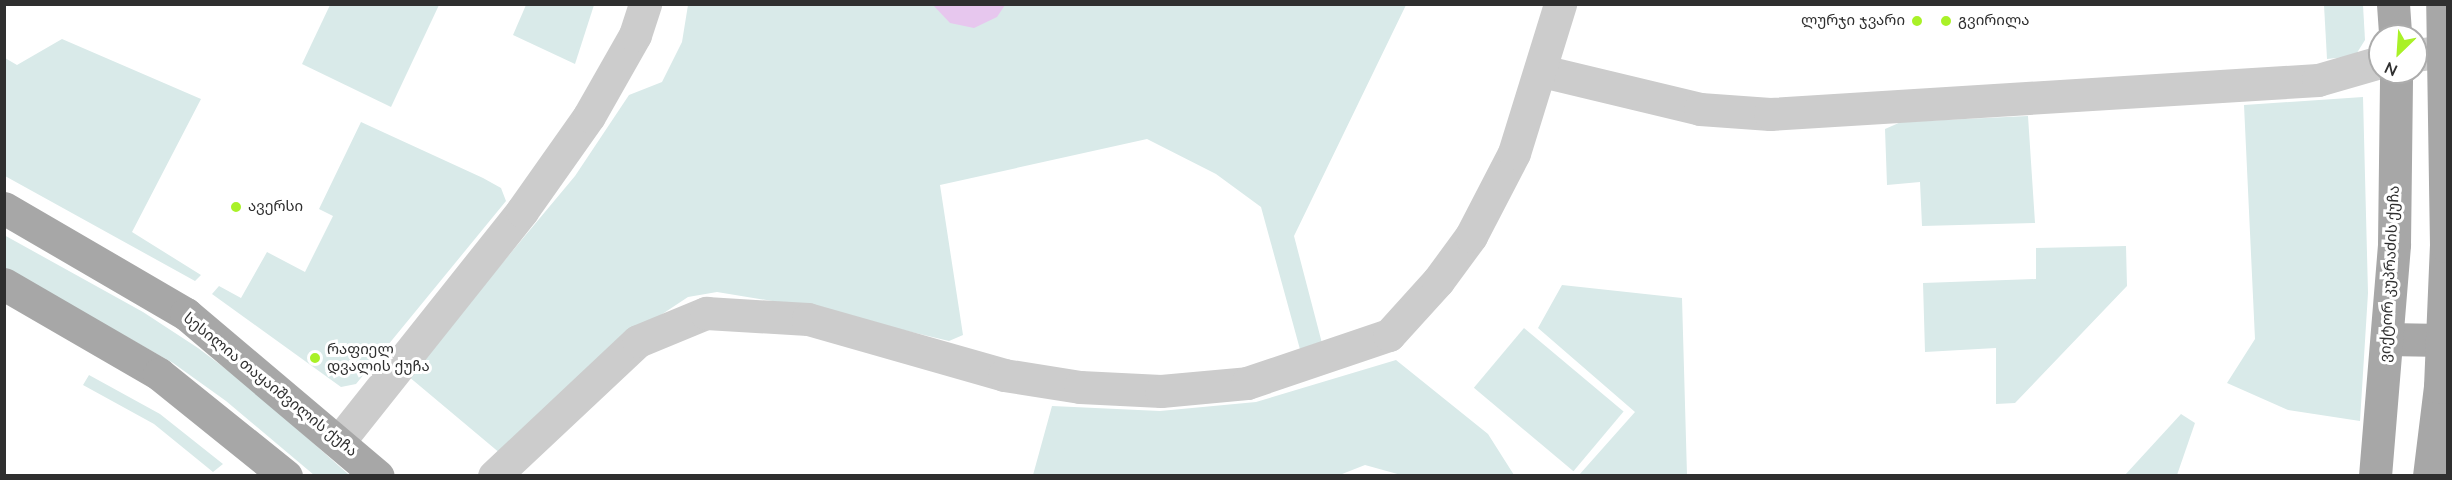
<!DOCTYPE html>
<html>
<head>
<meta charset="utf-8">
<style>
  body { margin:0 }
  #map { position:relative; width:2452px; height:480px; overflow:hidden; background:#fff; font-family:"Nunito Sans","Noto Sans Georgian",sans-serif }
  div>[style] { position:absolute }
  .green>* { inset:0; background:#d9eae9; transform-origin:0 0 }
  .water>* { inset:0; background:#e7c7ee }
  .minor>* { height:33px; margin:-16.5px; padding:0 16.5px; transform-origin:16.5px; border-radius:16.5px; background:#ccc }
  .major>* { height:33px; margin:-16.5px; padding:0 16.5px; transform-origin:16.5px; border-radius:16.5px; background:#a7a7a7 }
  .dots>* { width:16px; height:16px; translate:-50% -50%; box-sizing:border-box; border:3px solid #fff; border-radius:50% }
  span { translate:-50% -50%; white-space:nowrap; text-align:center; line-height:1.15; -webkit-text-stroke:6px #fff; paint-order:stroke }
  .poi-label { font-size:15px; color:#2f2f2f }
  .right { translate:-100% -50%; text-align:right }
  .left { translate:0 -50%; text-align:left }
  .street-label { font-size:15px; color:#2f2f2f }
  .frame { position:absolute; inset:0; border:6px solid #2f2f2f; pointer-events:none }
  .north { position:absolute; left:2368px; top:24px; width:60px; height:60px; box-sizing:border-box; background:#fff; border:2px solid #acacac; border-radius:50%; rotate:205deg; font-size:16px; font-weight:700; line-height:24px; text-align:center; color:#2f2f2f }
  .north::after { content:''; display:block; margin:auto; width:21px; height:27px; background:#a9f127; clip-path:polygon(50% 0,100% 100%,50% 72%,0 100%) }
</style>
</head>
<body>
<div id="map">
  <div class="green">
    <div style="clip-path:polygon(330px 5px,439px 5px,391px 107px,302px 64px)"></div>
    <div style="clip-path:polygon(526px 5px,594px 5px,575px 64px,513px 35px)"></div>
    <div style="clip-path:polygon(688px 5px,1406px 5px,1294px 236px,1323px 347px,1301px 353px,1261px 207px,1216px 174px,1147px 139px,940px 185px,963px 335px,949px 341px,803px 306px,717px 292px,688px 297px,605px 352px,501px 454px,408px 376px,575px 176px,629px 95px,662px 82px,682px 42px)"></div>
    <div style="clip-path:polygon(2324px 5px,2363px 5px,2365px 40px,2355px 56px,2327px 59px)"></div>
    <div style="clip-path:polygon(62px 39px,201px 99px,132px 232px,201px 275px,195px 281px,5px 176px,5px 58px,17px 65px)"></div>
    <div style="clip-path:polygon(2363px 97px,2368px 293px,2360px 421px,2288px 410px,2227px 383px,2255px 339px,2244px 105px)"></div>
    <div style="clip-path:polygon(2028px 116px,2035px 223px,1922px 226px,1920px 182px,1887px 185px,1885px 129px,1901px 122px)"></div>
    <div style="clip-path:polygon(361px 122px,483px 178px,501px 188px,506px 201px,356px 384px,341px 387px,212px 294px,219px 286px,241px 298px,267px 252px,305px 272px,333px 216px,319px 209px)"></div>
    <div style="clip-path:polygon(4px 235px,143px 312px,198px 348px,250px 387px,348px 474px,314px 475px,226px 401px,173px 363px,5px 268px)"></div>
    <div style="clip-path:polygon(2126px 246px,2127px 286px,2015px 403px,1996px 404px,1996px 348px,1925px 352px,1923px 283px,2036px 279px,2036px 248px)"></div>
    <div style="clip-path:polygon(1562px 285px,1682px 298px,1687px 475px,1579px 475px,1635px 412px,1538px 328px)"></div>
    <div style="left:1524px;top:328px;width:130px;height:78px;rotate:40deg"></div>
    <div style="clip-path:polygon(1396px 360px,1488px 434px,1514px 475px,1401px 475px,1365px 465px,1337px 476px,1033px 475px,1052px 406px,1160px 411px,1256px 402px)"></div>
    <div style="clip-path:polygon(89px 375px,160px 414px,223px 464px,213px 472px,154px 424px,83px 385px)"></div>
    <div style="clip-path:polygon(2181px 414px,2195px 423px,2177px 475px,2125px 475px)"></div>
  </div>
  <div class="water">
    <div style="clip-path:polygon(933px 5px,933px 4px,1005px 5px,997px 17px,974px 28px,950px 23px)"></div>
  </div>
  <div class="minor">
    <div style="left:2416px;top:55px;width:28px;rotate:-8deg"></div>
    <div style="left:1542px;top:71px;width:163px;rotate:13.5deg"></div>
    <div style="left:1700px;top:109px;width:70px;rotate:4.1deg"></div>
    <div style="left:1770px;top:114px;width:549px;rotate:-3.55deg"></div>
    <div style="left:2318px;top:80px;width:65px;rotate:-16.2deg"></div>
    <div style="left:340px;top:440px;width:293px;rotate:-51.5deg"></div>
    <div style="left:522px;top:211px;width:116px;rotate:-54.8deg"></div>
    <div style="left:589px;top:116px;width:93px;rotate:-60.4deg"></div>
    <div style="left:635px;top:35px;width:33px;rotate:-72deg"></div>
    <div style="left:494px;top:476px;width:197px;rotate:-43.2deg"></div>
    <div style="left:638px;top:341px;width:74px;rotate:-22.4deg"></div>
    <div style="left:706px;top:313px;width:102px;rotate:3.4deg"></div>
    <div style="left:808px;top:319px;width:204px;rotate:15.9deg"></div>
    <div style="left:1004px;top:375px;width:77px;rotate:9deg"></div>
    <div style="left:1080px;top:387px;width:81px;rotate:2.8deg"></div>
    <div style="left:1161px;top:391px;width:86px;rotate:-5.3deg"></div>
    <div style="left:1247px;top:383px;width:150px;rotate:-18.7deg"></div>
    <div style="left:1389px;top:335px;width:73px;rotate:-47.8deg"></div>
    <div style="left:1438px;top:281px;width:56px;rotate:-53.7deg"></div>
    <div style="left:1471px;top:236px;width:93px;rotate:-62.6deg"></div>
    <div style="left:1514px;top:153px;width:156px;rotate:-72.8deg"></div>
  </div>
  <div class="major">
    <div style="left:2393px;top:4px;width:32px;rotate:86deg"></div>
    <div style="left:4px;top:208px;width:211px;rotate:30.2deg"></div>
    <div style="left:186px;top:314px;width:251px;rotate:40.2deg"></div>
    <div style="left:4px;top:284px;width:179px;rotate:30.1deg"></div>
    <div style="left:159px;top:374px;width:163px;rotate:38.8deg"></div>
    <div style="left:2387px;top:339px;width:56px;rotate:1deg"></div>
    <div style="left:2375px;top:476px;width:233px;rotate:-85.3deg"></div>
    <div style="left:2394px;top:244px;width:172px;rotate:-89.3deg"></div>
    <div style="left:2429px;top:476px;width:90px;rotate:-83deg"></div>
    <div style="left:2440px;top:387px;width:141px;rotate:-87.6deg"></div>
    <div style="left:2446px;top:246px;width:242px;rotate:-90.9deg"></div>
  </div>
  <div class="dots">
    <div style="left:1917px;top:21px;background:#a9f127"></div>
    <div style="left:1946px;top:21px;background:#a9f127"></div>
    <div style="left:236px;top:207px;background:#a9f127"></div>
    <div style="left:315px;top:358px;background:#a9f127"></div>
  </div>
  <div class="poi-label">
    <span class="right" style="left:1905px;top:21px">ლურჯი ჯვარი</span>
    <span class="left" style="left:1958px;top:21px">გვირილა</span>
    <span class="left" style="left:248px;top:207px">ავერსი</span>
    <span class="left" style="left:327px;top:358px">რაფიელ<br>დვალის ქუჩა</span>
  </div>
  <div class="street-label">
    <span style="left:2390px;top:274px;rotate:-87deg">ვიქტორ კუპრაძის ქუჩა</span>
    <span style="left:270px;top:385px;rotate:39deg">სესილია თაყაიშვილის ქუჩა</span>
  </div>
  <div class="frame"></div>
  <div class="north">N</div>
</div>
</body>
</html>
